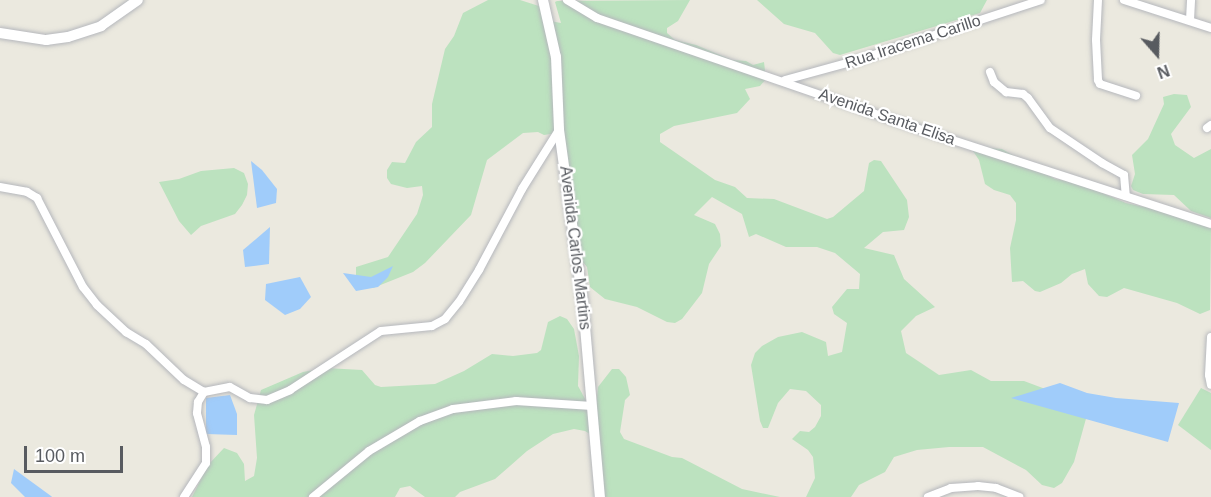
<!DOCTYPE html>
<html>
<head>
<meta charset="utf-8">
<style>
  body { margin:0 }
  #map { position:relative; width:1211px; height:497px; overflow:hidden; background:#ebe9df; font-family:Helvetica,sans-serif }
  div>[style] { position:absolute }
  .green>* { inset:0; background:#bce2bf }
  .water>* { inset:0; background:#a0ccfa }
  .roads { filter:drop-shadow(0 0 2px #b5b7bc) drop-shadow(0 0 2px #b5b7bc) }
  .street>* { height:8px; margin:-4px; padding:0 4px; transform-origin:4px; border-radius:4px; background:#fff }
  .secondary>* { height:10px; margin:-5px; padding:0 5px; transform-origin:5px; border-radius:5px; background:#fff }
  span { translate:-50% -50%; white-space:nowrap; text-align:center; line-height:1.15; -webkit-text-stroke:4.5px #fff; paint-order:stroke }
  .street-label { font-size:16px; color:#585b60 }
  .north { position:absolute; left:1127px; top:24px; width:60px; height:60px; -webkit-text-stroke:4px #fff; paint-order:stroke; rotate:160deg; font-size:16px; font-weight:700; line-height:24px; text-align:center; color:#585b60 }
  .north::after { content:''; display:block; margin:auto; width:21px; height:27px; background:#585b60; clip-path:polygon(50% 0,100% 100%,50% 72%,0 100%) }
  .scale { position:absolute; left:24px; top:446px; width:99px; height:27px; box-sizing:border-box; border:3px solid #585b60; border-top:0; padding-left:8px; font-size:18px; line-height:21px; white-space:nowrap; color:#585b60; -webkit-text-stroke:4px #fff; paint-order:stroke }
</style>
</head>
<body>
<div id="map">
  <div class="green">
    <div style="clip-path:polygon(488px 0,520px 0,542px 7px,550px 21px,561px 23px,555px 2px,557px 1px,690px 0,678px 21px,667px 28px,667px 33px,675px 40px,696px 45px,732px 60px,746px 61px,753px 65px,764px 62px,766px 79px,760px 86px,745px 89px,750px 99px,737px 113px,674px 126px,660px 134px,660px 142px,715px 180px,735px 187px,747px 198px,774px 199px,827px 219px,833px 217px,864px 191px,869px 163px,874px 160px,881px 161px,907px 200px,909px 217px,904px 230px,883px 232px,864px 248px,894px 255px,904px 279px,935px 307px,916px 316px,901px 331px,906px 353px,939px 375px,971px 370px,991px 381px,1024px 381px,1064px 396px,1087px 415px,1074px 462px,1062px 483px,1054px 488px,1042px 485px,1026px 470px,983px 447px,949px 447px,917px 450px,894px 457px,885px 472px,859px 485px,851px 497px,806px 497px,815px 478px,813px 457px,808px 450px,792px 439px,800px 431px,809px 432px,815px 427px,821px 416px,821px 405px,806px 391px,790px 389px,778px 403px,768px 428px,763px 428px,760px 421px,751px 365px,755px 353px,762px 346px,778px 337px,802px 332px,826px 342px,828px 356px,842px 352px,847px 323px,834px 314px,832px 307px,847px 289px,859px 289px,860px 274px,835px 253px,817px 247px,786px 247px,756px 234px,749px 237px,742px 214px,712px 197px,694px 215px,715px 224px,720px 234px,721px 246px,709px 264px,702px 293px,682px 319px,675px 323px,667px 322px,637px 307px,605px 299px,590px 287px,587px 267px,582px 261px,563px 132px,544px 135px,538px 132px,523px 133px,487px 160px,471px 215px,425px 263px,413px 272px,373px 288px,356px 282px,356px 267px,388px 257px,417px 214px,423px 195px,422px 186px,407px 188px,391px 184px,387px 178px,387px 170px,392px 162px,405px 163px,416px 142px,432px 127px,432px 104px,445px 49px,454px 36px,463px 13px)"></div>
    <div style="clip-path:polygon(757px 0,987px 0,980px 13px,840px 55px,833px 53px,815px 33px,784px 24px)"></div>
    <div style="clip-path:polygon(1174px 94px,1187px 95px,1191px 107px,1171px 134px,1175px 145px,1194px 158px,1211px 149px,1211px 218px,1191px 211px,1174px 195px,1143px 194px,1133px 190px,1131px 186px,1135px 174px,1132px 155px,1148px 139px,1164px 104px,1163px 97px)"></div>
    <div style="clip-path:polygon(975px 147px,1002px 149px,1055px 179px,1079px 183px,1126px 203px,1144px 207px,1163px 207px,1211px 228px,1210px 310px,1200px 314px,1177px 303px,1124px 288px,1107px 297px,1099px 296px,1088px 284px,1085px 269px,1072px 274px,1061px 283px,1040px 292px,1035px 291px,1023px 281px,1012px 282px,1010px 248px,1016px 220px,1016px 203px,1010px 195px,994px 190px,985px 184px,979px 160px,971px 148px)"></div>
    <div style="clip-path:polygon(234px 168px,244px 173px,248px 184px,247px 195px,242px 205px,235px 214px,201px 226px,191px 235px,179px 221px,159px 182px,179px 179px,201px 171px)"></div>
    <div style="clip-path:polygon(560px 316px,567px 319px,574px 329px,579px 356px,578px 386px,589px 406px,596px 407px,598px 387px,612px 369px,619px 369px,626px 377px,630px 395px,625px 400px,620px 432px,624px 439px,672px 457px,682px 458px,742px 489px,780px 497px,599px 497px,596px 438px,585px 431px,574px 429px,553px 434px,527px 451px,495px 479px,460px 492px,455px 497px,425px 497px,410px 486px,400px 488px,395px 497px,192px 497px,208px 465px,224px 448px,237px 453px,244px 464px,245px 481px,254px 476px,257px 458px,254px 415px,261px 390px,303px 372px,326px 368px,362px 370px,375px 385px,381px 387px,435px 384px,464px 371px,492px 354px,513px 356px,537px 353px,541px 350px,548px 322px)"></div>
    <div style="clip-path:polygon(1201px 388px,1211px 393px,1211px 450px,1178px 425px)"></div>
  </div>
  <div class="water">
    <div style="clip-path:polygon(251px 161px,262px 170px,277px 189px,276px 203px,257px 208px)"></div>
    <div style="clip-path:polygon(270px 227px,269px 264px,245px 267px,243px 250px)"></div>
    <div style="clip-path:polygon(393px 266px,388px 277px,378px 287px,356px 291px,343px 273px,371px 277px)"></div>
    <div style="clip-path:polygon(300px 277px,311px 297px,300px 309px,285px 315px,265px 300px,266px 284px)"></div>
    <div style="clip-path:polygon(1060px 383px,1087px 393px,1116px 398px,1179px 403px,1168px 442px,1011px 398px)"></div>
    <div style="clip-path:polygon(230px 395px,237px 414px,237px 435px,206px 434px,206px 398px)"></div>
    <div style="clip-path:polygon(14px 469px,51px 496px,52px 497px,25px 497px,11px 483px)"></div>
  </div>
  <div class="roads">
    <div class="street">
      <div style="left:567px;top:0;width:35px;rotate:31deg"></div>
      <div style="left:597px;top:18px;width:353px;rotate:19deg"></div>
      <div style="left:931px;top:133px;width:294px;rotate:18deg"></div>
      <div style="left:1098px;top:0;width:40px;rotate:92.9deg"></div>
      <div style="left:1096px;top:40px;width:40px;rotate:87.1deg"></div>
      <div style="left:1098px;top:80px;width:4px;rotate:63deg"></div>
      <div style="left:1100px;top:84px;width:38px;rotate:18deg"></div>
      <div style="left:1124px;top:0;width:91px;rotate:17.8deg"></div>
      <div style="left:1190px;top:20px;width:20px;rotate:-87deg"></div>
      <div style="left:990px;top:72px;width:11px;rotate:68deg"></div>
      <div style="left:994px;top:82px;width:16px;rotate:40deg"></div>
      <div style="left:1006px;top:92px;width:17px;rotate:7deg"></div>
      <div style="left:1023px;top:94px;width:6px;rotate:39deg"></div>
      <div style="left:1028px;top:98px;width:37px;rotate:54deg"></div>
      <div style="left:1050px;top:128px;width:63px;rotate:33.9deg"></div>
      <div style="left:1102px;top:163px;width:25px;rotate:29deg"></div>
      <div style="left:1124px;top:175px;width:21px;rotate:85deg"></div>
      <div style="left:785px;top:80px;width:79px;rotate:-15.4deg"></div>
      <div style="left:861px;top:59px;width:189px;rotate:-18.1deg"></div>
      <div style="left:1207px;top:128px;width:5px;rotate:-37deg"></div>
      <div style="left:0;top:187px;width:27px;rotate:10deg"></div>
      <div style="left:27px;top:192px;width:12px;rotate:31deg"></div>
      <div style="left:37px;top:198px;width:100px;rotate:62.7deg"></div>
      <div style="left:83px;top:287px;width:23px;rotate:52deg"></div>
      <div style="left:97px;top:305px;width:40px;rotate:43deg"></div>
      <div style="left:126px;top:332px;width:23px;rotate:31deg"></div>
      <div style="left:146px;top:344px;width:52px;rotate:43.5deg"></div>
      <div style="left:184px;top:380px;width:23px;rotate:31deg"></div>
      <div style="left:1211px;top:337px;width:38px;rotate:93deg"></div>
      <div style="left:1209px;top:375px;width:10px;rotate:79deg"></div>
      <div style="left:184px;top:497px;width:40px;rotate:-57.1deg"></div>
      <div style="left:206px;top:463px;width:16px;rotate:-90deg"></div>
      <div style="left:206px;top:447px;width:35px;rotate:-105deg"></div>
      <div style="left:197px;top:413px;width:11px;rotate:-85deg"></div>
      <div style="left:198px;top:402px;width:12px;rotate:-59deg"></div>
      <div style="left:204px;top:392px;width:26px;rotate:-11deg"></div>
      <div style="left:230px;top:387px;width:23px;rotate:29deg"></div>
      <div style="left:250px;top:398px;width:17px;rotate:7deg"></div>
      <div style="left:267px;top:400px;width:25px;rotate:-23deg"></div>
      <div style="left:290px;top:390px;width:108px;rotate:-33deg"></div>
      <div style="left:381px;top:331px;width:51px;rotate:-5.6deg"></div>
      <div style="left:432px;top:326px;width:15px;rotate:-28deg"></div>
      <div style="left:445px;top:319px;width:22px;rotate:-51deg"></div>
      <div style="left:459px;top:302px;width:38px;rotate:-58deg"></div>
      <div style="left:479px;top:270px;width:92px;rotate:-62deg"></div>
      <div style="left:522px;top:189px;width:70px;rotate:-57.9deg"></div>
      <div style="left:313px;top:497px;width:72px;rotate:-39.4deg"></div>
      <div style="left:369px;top:451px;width:59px;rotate:-30.5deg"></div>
      <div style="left:420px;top:421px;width:35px;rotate:-20deg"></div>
      <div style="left:453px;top:409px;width:64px;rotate:-7.2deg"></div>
      <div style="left:516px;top:401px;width:76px;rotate:3.8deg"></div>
      <div style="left:928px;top:497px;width:25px;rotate:-21deg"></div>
      <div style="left:951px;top:488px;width:27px;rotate:-4deg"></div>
      <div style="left:978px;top:486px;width:18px;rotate:6deg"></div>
      <div style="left:996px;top:488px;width:25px;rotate:21deg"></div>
    </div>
    <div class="secondary">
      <div style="left:543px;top:0;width:58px;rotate:77.2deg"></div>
      <div style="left:556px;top:57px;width:73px;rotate:87.6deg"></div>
      <div style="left:559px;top:130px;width:176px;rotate:82.1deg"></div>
      <div style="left:583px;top:304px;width:194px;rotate:85deg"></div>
      <div style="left:0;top:33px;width:47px;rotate:8.7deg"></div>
      <div style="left:46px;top:40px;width:22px;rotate:-8deg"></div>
      <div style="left:68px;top:37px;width:35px;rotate:-18deg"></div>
      <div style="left:101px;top:26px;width:45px;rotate:-35.1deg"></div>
    </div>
  </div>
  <div class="street-label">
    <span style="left:913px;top:42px;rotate:-18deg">Rua Iracema Carillo</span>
    <span style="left:887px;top:117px;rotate:19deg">Avenida Santa Elisa</span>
    <span style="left:575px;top:248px;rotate:83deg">Avenida Carlos Martins</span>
  </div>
  <div class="north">N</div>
  <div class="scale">100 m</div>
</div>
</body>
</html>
